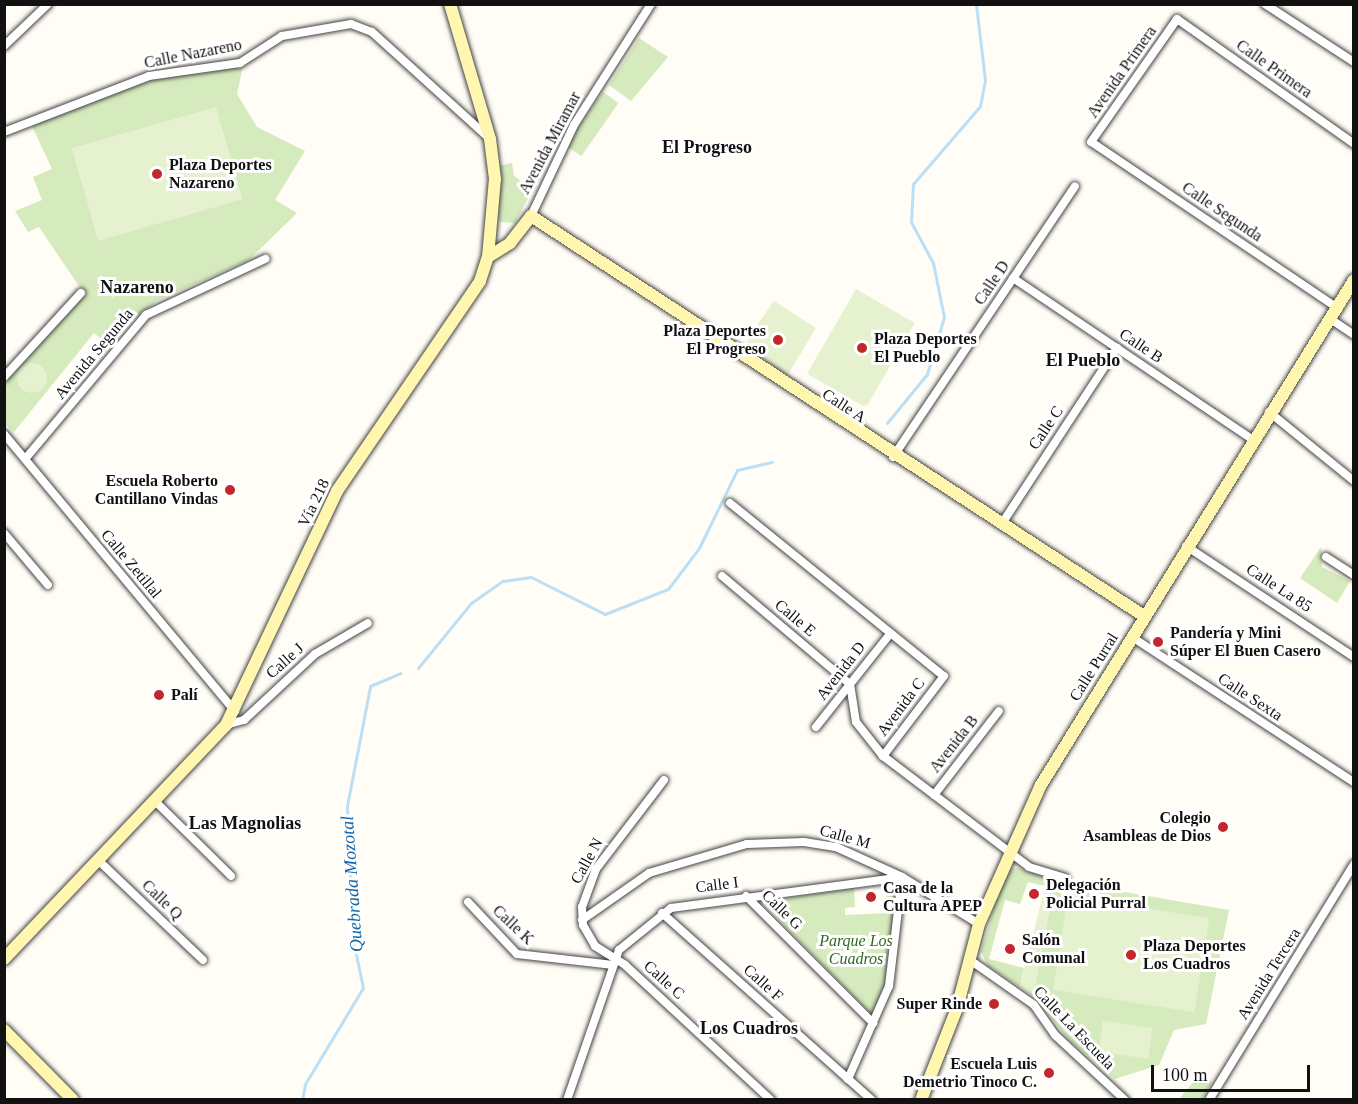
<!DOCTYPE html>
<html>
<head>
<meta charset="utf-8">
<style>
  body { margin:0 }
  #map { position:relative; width:1358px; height:1104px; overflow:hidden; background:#fffdf5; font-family:Georgia,serif }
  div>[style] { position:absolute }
  .green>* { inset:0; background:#d5ebbd; transform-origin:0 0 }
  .pitch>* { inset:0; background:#e6f2cf; transform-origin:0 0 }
  .round { border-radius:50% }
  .stream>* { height:3px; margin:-1.5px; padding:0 1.5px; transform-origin:1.5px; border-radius:1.5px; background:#b9e0f7 }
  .roads { filter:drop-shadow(0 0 2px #444) drop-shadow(0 0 2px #444) }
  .street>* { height:8px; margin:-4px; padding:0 4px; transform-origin:4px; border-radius:4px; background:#fff }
  .secondary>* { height:12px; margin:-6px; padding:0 6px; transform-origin:6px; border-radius:6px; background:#fff6b0 }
  .dots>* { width:16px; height:16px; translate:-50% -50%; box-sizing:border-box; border:3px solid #fff; border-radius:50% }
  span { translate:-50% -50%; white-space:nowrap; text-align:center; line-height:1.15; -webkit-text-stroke:6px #fff; paint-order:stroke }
  .street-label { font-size:16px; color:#111 }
  .poi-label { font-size:16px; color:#111; font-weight:700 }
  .left { translate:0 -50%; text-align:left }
  .right { translate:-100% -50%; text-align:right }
  .park-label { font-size:16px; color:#2f6b1f; font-style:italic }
  .neighbourhood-label { font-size:18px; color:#111; font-weight:700 }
  .water-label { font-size:18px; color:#1768a6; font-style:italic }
  .frame { position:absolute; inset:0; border:6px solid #111; pointer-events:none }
  .scale { position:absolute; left:1151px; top:1065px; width:159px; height:27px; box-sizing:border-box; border:3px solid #111; border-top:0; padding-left:8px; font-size:18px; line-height:21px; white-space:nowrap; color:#111; -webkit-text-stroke:4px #fff; paint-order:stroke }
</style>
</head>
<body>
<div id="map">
  <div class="green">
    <div style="clip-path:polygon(639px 38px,668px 57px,631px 101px,609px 85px)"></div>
    <div style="clip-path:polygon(243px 66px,237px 94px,257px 127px,305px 151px,275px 200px,297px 213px,249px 260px,158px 300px,122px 327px,109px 345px,94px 333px,14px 432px,5px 424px,4px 384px,85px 295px,39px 227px,28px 232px,15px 211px,42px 200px,33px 177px,52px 169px,31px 124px,154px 78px)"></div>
    <div style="left:603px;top:92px;width:19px;height:65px;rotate:35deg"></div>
    <div style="clip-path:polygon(512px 163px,514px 176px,533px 189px,515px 223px,499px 222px,497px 166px)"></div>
    <div style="clip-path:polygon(1321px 547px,1322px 567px,1350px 581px,1337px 603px,1300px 578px)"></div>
    <div style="clip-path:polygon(1018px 868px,1047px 878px,1045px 886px,1028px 882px,1020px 904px,1005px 900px,989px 959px,1024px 968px,1020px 987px,987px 965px,981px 951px,999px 891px,1010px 869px)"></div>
    <div style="clip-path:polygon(1055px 880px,1229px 910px,1206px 1024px,1174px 1030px,1159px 1065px,1115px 1079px,1070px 1041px,1033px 996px)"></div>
    <div style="clip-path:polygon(886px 886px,896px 893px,886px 984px,872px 1015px,762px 902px,854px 888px,855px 907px,845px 908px,845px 915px,887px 913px)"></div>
    <div style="clip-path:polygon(1200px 1074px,1212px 1082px,1202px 1099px,1179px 1099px)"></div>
  </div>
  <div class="pitch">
    <div style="left:216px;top:107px;width:96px;height:150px;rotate:74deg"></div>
    <div style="left:856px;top:289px;width:68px;height:98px;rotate:30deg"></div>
    <div style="clip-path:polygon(774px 301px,816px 328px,787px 376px,747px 348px,748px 338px)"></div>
    <div class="round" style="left:17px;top:363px;width:30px;height:30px"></div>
    <div style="clip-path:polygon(1047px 878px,1055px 880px,1033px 996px,1020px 987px)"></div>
    <div style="left:1068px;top:896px;width:143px;height:95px;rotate:9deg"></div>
    <div style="left:1103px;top:1021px;width:50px;height:31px;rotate:8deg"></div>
  </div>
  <div class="stream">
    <div style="left:887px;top:423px;width:63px;rotate:-50.8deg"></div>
    <div style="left:927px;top:374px;width:59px;rotate:-73.4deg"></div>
    <div style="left:944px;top:317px;width:55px;rotate:-101.5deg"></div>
    <div style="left:933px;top:263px;width:47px;rotate:-118.2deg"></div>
    <div style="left:911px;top:222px;width:38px;rotate:-87deg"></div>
    <div style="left:913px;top:184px;width:103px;rotate:-49.3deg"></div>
    <div style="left:980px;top:106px;width:26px;rotate:-79deg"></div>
    <div style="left:985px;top:80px;width:77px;rotate:-96.8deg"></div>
    <div style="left:418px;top:668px;width:84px;rotate:-50.8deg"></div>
    <div style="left:471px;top:603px;width:39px;rotate:-35deg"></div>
    <div style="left:503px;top:581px;width:28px;rotate:-8deg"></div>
    <div style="left:531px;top:577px;width:83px;rotate:26.6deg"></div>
    <div style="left:605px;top:614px;width:68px;rotate:-21.6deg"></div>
    <div style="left:668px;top:589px;width:51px;rotate:-52.9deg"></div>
    <div style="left:699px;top:548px;width:87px;rotate:-64deg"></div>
    <div style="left:737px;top:470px;width:36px;rotate:-13deg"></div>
    <div style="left:302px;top:1100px;width:16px;rotate:-79deg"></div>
    <div style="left:305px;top:1084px;width:112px;rotate:-58.9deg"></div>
    <div style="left:363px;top:988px;width:49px;rotate:-101.8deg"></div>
    <div style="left:353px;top:940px;width:134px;rotate:-92.6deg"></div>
    <div style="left:347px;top:806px;width:122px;rotate:-79.1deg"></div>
    <div style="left:370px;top:686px;width:33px;rotate:-23deg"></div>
  </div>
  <div class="roads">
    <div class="street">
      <div style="left:1265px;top:4px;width:106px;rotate:33.1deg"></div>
      <div style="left:4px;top:46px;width:61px;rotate:-43.7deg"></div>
      <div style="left:4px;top:132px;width:155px;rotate:-21.1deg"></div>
      <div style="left:149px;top:76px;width:92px;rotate:-8.1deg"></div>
      <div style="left:240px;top:63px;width:50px;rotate:-32.7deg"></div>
      <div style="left:282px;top:36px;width:70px;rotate:-9.9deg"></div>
      <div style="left:351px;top:24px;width:22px;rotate:21deg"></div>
      <div style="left:372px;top:32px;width:158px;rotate:42.2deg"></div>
      <div style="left:531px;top:216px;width:101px;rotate:-64.7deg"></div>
      <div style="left:574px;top:125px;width:143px;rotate:-57.5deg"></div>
      <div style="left:1013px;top:278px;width:288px;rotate:34deg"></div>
      <div style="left:1336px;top:307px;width:295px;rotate:-146deg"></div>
      <div style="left:1091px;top:142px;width:150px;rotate:-55deg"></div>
      <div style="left:1177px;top:19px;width:217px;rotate:35.2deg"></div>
      <div style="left:1329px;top:318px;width:30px;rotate:34deg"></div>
      <div style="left:4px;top:377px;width:114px;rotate:-47.5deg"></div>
      <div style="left:1269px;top:412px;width:109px;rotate:39.1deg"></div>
      <div style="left:4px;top:434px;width:361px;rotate:50.2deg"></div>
      <div style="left:893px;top:457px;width:326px;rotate:-56.1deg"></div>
      <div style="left:26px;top:458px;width:187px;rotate:-50deg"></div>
      <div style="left:146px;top:315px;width:132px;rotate:-25.2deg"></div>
      <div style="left:730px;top:503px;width:275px;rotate:39deg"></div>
      <div style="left:944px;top:676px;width:101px;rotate:127.3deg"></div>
      <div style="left:1001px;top:525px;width:212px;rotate:-56.8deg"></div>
      <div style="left:4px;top:533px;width:68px;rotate:49.8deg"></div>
      <div style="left:1186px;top:546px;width:201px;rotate:33.5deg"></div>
      <div style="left:1326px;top:557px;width:33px;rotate:33deg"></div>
      <div style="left:722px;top:576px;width:167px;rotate:40.2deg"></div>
      <div style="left:850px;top:684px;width:38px;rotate:81deg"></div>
      <div style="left:856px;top:722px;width:43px;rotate:51.5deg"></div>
      <div style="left:883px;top:756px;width:183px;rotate:37.2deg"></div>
      <div style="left:1029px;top:867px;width:38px;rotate:17deg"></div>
      <div style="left:1132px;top:637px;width:265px;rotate:33.2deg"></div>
      <div style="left:226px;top:725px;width:19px;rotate:-16deg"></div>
      <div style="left:244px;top:720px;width:97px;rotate:-42.9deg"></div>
      <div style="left:315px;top:654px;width:61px;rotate:-30.3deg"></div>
      <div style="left:816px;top:727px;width:119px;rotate:-51.5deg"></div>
      <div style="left:664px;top:780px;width:112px;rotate:127.4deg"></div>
      <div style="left:596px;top:869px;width:40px;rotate:110.2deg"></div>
      <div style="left:582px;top:907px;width:18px;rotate:87deg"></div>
      <div style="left:583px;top:925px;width:24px;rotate:60deg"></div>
      <div style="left:595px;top:946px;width:36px;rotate:32deg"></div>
      <div style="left:625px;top:965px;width:199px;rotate:42.8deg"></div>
      <div style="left:934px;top:795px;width:106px;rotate:-52.3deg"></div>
      <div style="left:157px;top:803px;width:104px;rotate:44.6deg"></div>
      <div style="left:100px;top:862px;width:142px;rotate:43.6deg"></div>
      <div style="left:746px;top:896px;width:180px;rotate:45deg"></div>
      <div style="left:468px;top:902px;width:71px;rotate:46.7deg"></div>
      <div style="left:517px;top:954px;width:97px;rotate:6.5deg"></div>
      <div style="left:662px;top:913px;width:281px;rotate:41.7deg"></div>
      <div style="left:582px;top:920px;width:82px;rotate:-35deg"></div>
      <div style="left:649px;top:873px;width:102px;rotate:-16.5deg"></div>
      <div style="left:747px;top:844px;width:57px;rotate:-2deg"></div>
      <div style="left:804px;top:842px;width:32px;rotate:9deg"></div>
      <div style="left:836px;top:847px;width:72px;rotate:24.4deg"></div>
      <div style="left:902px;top:877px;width:110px;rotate:96.8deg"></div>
      <div style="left:889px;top:986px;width:102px;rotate:113.8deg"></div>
      <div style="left:970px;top:960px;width:78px;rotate:35.1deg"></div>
      <div style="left:1034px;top:1005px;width:37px;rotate:55deg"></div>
      <div style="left:1055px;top:1035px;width:96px;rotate:42.9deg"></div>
      <div style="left:567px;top:1100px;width:159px;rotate:-70.9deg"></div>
      <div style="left:619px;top:950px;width:67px;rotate:-38.9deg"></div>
      <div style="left:671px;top:908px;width:233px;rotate:-7.6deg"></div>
      <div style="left:902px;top:877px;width:90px;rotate:31.4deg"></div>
      <div style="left:1209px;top:1100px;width:277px;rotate:-58.4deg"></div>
    </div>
    <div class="secondary">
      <div style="left:488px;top:257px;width:26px;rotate:-32deg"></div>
      <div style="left:510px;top:243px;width:34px;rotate:-52deg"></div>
      <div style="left:531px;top:216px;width:732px;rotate:33.13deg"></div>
      <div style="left:4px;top:959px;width:323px;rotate:-46.5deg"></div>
      <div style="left:226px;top:725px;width:259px;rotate:-64.6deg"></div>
      <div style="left:337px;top:491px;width:254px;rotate:-55.7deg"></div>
      <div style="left:480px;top:281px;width:25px;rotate:-72deg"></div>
      <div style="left:488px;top:257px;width:78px;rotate:-84.9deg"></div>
      <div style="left:495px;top:179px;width:40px;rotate:-97.1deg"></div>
      <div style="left:490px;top:139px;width:141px;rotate:-106.5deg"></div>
      <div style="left:4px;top:1030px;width:98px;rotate:45.4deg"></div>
      <div style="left:921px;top:1100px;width:99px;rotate:-68.6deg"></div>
      <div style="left:957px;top:1008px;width:87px;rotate:-75.3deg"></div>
      <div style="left:979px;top:924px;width:152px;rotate:-66deg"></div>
      <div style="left:1041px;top:785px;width:594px;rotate:-58.21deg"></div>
    </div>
  </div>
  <div class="dots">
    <div style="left:157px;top:174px;background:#c4262e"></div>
    <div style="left:778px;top:340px;background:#c4262e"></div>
    <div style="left:862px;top:348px;background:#c4262e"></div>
    <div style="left:230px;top:490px;background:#c4262e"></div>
    <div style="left:1158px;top:642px;background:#c4262e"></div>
    <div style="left:159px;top:695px;background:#c4262e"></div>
    <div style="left:1223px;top:827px;background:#c4262e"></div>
    <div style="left:1034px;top:894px;background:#c4262e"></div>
    <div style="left:871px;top:897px;background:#c4262e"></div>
    <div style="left:1010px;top:949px;background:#c4262e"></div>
    <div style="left:1131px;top:955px;background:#c4262e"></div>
    <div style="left:994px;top:1004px;background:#c4262e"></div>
    <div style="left:1049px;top:1073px;background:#c4262e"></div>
  </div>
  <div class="street-label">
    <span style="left:193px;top:54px;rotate:-11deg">Calle Nazareno</span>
    <span style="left:1274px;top:69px;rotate:35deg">Calle Primera</span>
    <span style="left:1122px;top:72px;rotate:-55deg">Avenida Primera</span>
    <span style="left:550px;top:143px;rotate:-62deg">Avenida Miramar</span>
    <span style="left:1222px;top:212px;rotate:34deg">Calle Segunda</span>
    <span style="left:992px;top:283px;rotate:-56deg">Calle D</span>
    <span style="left:1141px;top:346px;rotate:34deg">Calle B</span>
    <span style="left:94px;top:354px;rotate:-50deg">Avenida Segunda</span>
    <span style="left:844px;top:406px;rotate:33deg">Calle A</span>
    <span style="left:1046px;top:428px;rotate:-56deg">Calle C</span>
    <span style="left:314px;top:503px;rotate:-64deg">Vía 218</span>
    <span style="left:131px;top:564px;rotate:50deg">Calle Zetillal</span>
    <span style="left:1279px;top:588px;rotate:33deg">Calle La 85</span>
    <span style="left:795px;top:618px;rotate:40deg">Calle E</span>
    <span style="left:285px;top:661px;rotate:-42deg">Calle J</span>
    <span style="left:1094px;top:667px;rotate:-58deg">Calle Purral</span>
    <span style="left:841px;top:671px;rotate:-52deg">Avenida D</span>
    <span style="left:1250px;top:697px;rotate:33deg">Calle Sexta</span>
    <span style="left:901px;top:707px;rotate:-53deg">Avenida C</span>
    <span style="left:954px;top:744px;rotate:-52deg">Avenida B</span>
    <span style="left:845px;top:837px;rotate:16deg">Calle M</span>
    <span style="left:587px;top:861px;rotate:-61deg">Calle N</span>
    <span style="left:717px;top:885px;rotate:-7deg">Calle I</span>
    <span style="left:162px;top:900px;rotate:44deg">Calle Q</span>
    <span style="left:782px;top:910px;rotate:44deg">Calle G</span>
    <span style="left:513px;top:925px;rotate:43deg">Calle K</span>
    <span style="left:1269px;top:974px;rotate:-58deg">Avenida Tercera</span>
    <span style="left:664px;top:980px;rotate:42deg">Calle C</span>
    <span style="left:763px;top:983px;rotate:42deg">Calle F</span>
    <span style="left:1074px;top:1028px;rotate:46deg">Calle La Escuela</span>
  </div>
  <div class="poi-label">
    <span class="left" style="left:169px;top:174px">Plaza Deportes<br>Nazareno</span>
    <span class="right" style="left:766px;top:340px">Plaza Deportes<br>El Progreso</span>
    <span class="left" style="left:874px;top:348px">Plaza Deportes<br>El Pueblo</span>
    <span class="right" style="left:218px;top:490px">Escuela Roberto<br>Cantillano Vindas</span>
    <span class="left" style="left:1170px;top:642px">Pandería y Mini<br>Súper El Buen Casero</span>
    <span class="left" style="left:171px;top:695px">Palí</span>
    <span class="right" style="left:1211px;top:827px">Colegio<br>Asambleas de Dios</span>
    <span class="left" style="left:1046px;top:894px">Delegación<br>Policial Purral</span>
    <span class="left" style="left:883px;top:897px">Casa de la<br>Cultura APEP</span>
    <span class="left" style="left:1022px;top:949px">Salón<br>Comunal</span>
    <span class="left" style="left:1143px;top:955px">Plaza Deportes<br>Los Cuadros</span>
    <span class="right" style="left:982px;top:1004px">Super Rinde</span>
    <span class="right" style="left:1037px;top:1073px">Escuela Luis<br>Demetrio Tinoco C.</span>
  </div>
  <div class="park-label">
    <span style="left:856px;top:950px">Parque Los<br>Cuadros</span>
  </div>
  <div class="neighbourhood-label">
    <span style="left:707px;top:147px">El Progreso</span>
    <span style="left:137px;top:287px">Nazareno</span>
    <span style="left:1083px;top:360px">El Pueblo</span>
    <span style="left:245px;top:823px">Las Magnolias</span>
    <span style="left:749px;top:1028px">Los Cuadros</span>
  </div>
  <div class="water-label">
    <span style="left:352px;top:884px;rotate:-94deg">Quebrada Mozotal</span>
  </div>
  <div class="frame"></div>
  <div class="scale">100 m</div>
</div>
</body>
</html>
